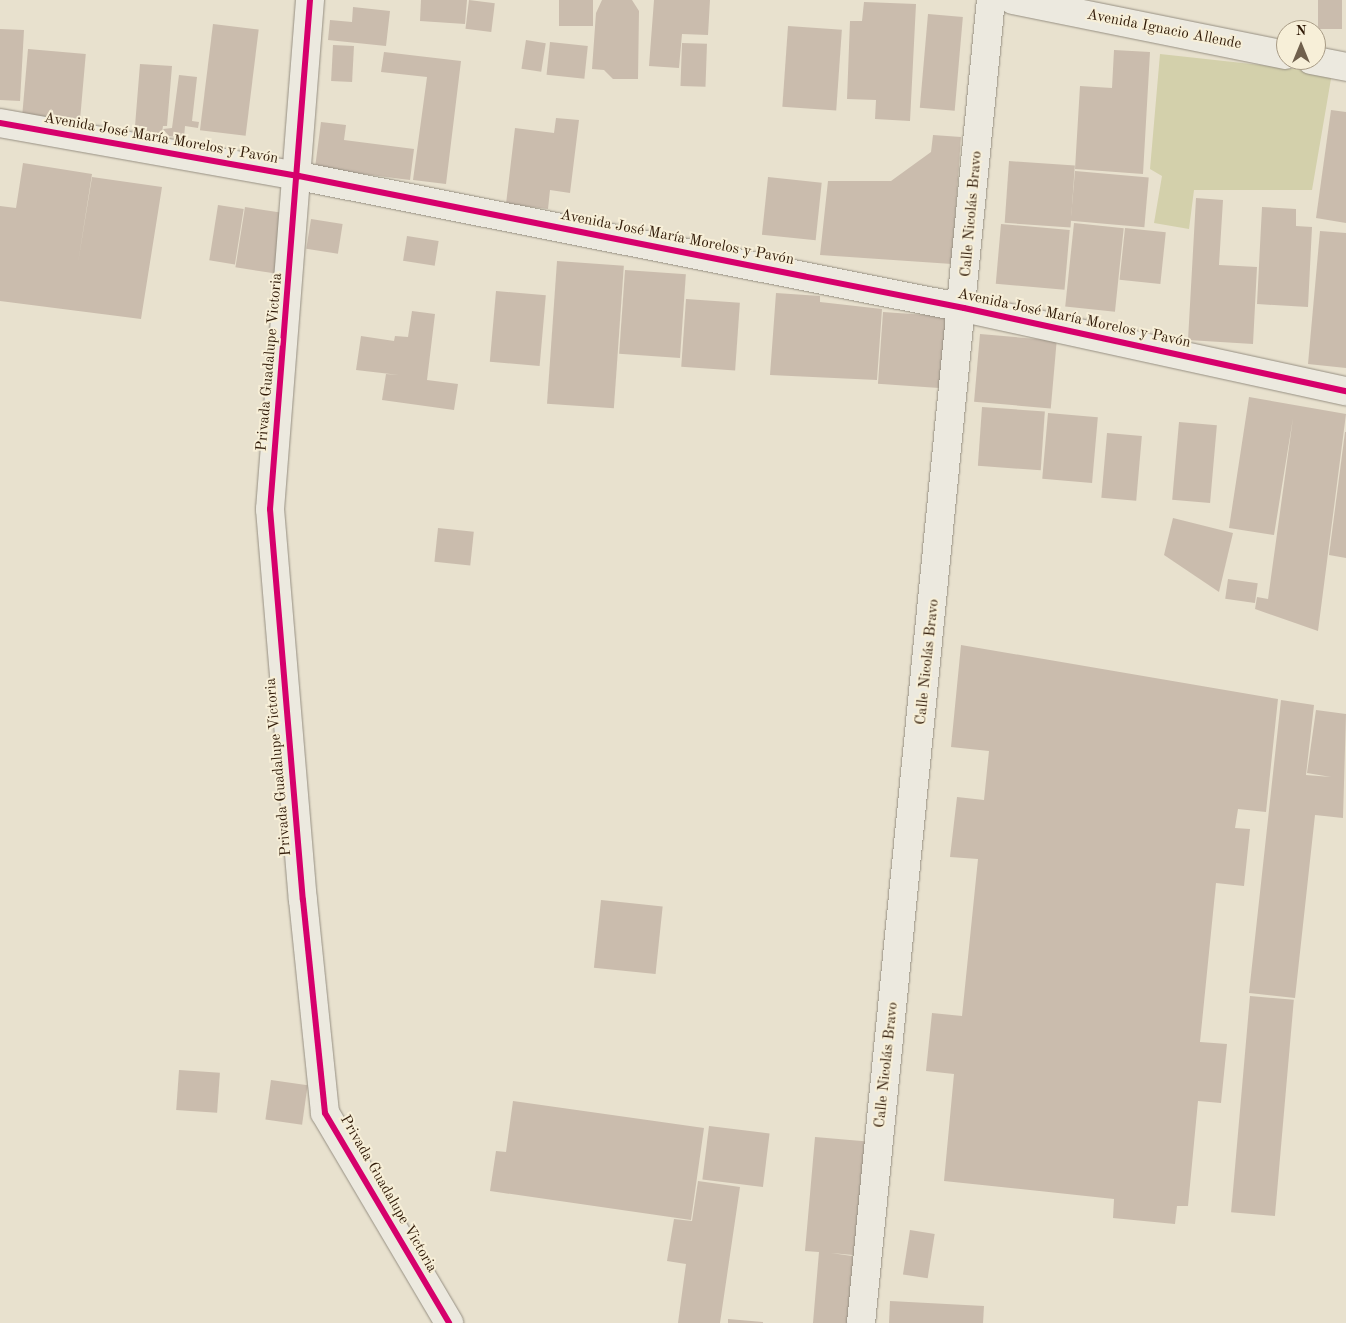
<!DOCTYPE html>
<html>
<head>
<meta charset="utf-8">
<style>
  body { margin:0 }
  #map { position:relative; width:1346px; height:1323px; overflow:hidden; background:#e8e1ce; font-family:"Old Standard TT",serif }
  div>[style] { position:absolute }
  .green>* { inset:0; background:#d3d0ab }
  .building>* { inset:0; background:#cabcad; transform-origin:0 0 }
  .roads { filter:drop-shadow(0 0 1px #968f82) drop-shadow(0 0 1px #968f82) }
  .minor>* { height:28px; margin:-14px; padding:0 14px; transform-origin:14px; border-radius:14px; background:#ece9df }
  .cycleway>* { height:6px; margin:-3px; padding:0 3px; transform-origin:3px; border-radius:3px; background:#d6006c }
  span { translate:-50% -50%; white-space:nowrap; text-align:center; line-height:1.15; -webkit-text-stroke:4px #f7efd8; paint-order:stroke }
  .street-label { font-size:15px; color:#301a07 }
  .north { position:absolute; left:1276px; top:20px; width:50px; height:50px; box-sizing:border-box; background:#f7efd8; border:1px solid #a79a84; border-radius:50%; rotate:0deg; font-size:14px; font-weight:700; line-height:20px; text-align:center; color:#301a07 }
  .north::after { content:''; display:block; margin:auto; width:18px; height:22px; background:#70604d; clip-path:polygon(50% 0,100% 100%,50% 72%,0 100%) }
</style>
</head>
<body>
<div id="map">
  <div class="green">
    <div style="clip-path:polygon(1160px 54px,1332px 73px,1312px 190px,1194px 190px,1189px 229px,1154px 223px,1162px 176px,1150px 169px)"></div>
  </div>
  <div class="building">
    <div style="clip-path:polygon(421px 0,467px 0,465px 24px,420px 21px)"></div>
    <div style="left:469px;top:0;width:26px;height:29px;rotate:7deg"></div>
    <div style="left:559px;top:0;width:34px;height:26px"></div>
    <div style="clip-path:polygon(602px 0,632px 0,639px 11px,638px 79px,613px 79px,604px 70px,592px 69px,596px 13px)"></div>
    <div style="clip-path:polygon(654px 0,710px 0,708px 35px,682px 34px,679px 68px,649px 66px)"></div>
    <div style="left:1318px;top:0;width:24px;height:29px"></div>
    <div style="clip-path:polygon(864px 2px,916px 4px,910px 121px,875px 119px,876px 100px,847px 99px,850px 21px,862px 21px)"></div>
    <div style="clip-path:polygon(353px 7px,390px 11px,386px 46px,328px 40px,330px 20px,352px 22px)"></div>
    <div style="left:928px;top:14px;width:35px;height:94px;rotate:5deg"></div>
    <div style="left:213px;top:24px;width:46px;height:107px;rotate:7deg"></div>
    <div style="left:788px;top:26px;width:54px;height:81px;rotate:4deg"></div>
    <div style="clip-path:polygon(0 29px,24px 30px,20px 101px,0 100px)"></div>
    <div style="left:526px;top:40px;width:20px;height:29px;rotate:9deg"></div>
    <div style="left:550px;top:42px;width:38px;height:33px;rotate:6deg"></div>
    <div style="left:682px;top:43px;width:25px;height:43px;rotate:2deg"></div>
    <div style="left:333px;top:45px;width:21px;height:36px;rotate:3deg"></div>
    <div style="left:28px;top:49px;width:58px;height:67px;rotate:5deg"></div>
    <div style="clip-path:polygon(1114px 50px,1150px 52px,1143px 174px,1075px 169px,1080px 86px,1112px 88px)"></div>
    <div style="clip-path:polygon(384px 52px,461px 61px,446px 184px,413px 180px,427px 77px,381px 72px)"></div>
    <div style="clip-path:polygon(140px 64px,172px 66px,167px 126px,163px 126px,161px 139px,142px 138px,143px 126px,135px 126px)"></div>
    <div style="clip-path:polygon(179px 75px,197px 77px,192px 121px,199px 122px,198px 128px,185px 126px,184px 138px,169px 136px,163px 129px,172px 128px)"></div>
    <div style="clip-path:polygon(1331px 110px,1346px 112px,1346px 223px,1316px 218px)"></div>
    <div style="clip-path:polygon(556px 118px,579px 120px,570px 193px,550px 190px,548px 209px,506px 204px,515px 128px,554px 133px)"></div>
    <div style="clip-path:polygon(321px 122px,346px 125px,344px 140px,414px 149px,410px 180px,315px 168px)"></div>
    <div style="clip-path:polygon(933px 135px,961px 137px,952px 264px,820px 255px,828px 181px,891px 181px,931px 152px)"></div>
    <div style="left:1009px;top:161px;width:66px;height:62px;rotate:4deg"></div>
    <div style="clip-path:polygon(23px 163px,92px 174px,78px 263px,92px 177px,162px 187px,141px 319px,0 301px,0 206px,16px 208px)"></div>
    <div style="left:1075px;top:171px;width:74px;height:50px;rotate:5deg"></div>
    <div style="left:768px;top:177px;width:54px;height:58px;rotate:6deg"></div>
    <div style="clip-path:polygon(1196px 198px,1223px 200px,1219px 265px,1257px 267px,1253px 344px,1188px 340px)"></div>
    <div style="left:218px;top:205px;width:26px;height:56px;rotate:9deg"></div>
    <div style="left:245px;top:207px;width:39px;height:61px;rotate:9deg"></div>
    <div style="clip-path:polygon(1262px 207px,1296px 209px,1296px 226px,1312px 227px,1308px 307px,1257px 304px)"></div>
    <div style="left:311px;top:219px;width:32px;height:30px;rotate:9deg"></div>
    <div style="left:1074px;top:223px;width:50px;height:84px;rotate:6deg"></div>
    <div style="left:1001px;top:224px;width:69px;height:60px;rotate:5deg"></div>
    <div style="left:1125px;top:228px;width:41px;height:52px;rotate:6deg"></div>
    <div style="clip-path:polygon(1320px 231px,1346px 233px,1346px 368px,1308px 364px)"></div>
    <div style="left:407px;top:236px;width:32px;height:25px;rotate:9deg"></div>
    <div style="left:557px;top:261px;width:67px;height:143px;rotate:4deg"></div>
    <div style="left:625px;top:270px;width:61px;height:84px;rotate:4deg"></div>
    <div style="left:496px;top:291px;width:50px;height:71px;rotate:5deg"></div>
    <div style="clip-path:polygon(776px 293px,820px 296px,820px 302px,882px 309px,877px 380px,770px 375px)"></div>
    <div style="left:686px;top:299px;width:54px;height:68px;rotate:4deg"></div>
    <div style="clip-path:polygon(412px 311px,435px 314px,427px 380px,458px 384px,454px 410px,382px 400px,386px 374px,399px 375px,356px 370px,361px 336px,394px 341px,395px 336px,408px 337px)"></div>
    <div style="left:883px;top:312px;width:65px;height:72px;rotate:4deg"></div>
    <div style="left:980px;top:334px;width:77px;height:68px;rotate:5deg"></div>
    <div style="clip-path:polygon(1249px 397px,1346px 414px,1318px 631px,1255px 609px,1257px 597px,1268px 599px,1293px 418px,1274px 535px,1229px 528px)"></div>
    <div style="left:982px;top:407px;width:63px;height:59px;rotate:4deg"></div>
    <div style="left:1048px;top:413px;width:50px;height:66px;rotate:5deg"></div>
    <div style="left:1179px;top:422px;width:38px;height:78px;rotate:5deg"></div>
    <div style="clip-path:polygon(1345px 432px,1346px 432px,1346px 558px,1329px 555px)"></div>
    <div style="left:1107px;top:433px;width:35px;height:65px;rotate:5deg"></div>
    <div style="clip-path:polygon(1173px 518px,1233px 533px,1219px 592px,1164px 555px)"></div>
    <div style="left:438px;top:528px;width:36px;height:34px;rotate:6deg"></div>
    <div style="left:1228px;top:579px;width:30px;height:20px;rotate:8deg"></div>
    <div style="clip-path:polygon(961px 645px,1278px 699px,1266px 812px,1238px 809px,1235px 828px,1250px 829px,1244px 886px,1216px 883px,1200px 1042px,1227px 1044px,1221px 1103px,1198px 1101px,1188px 1206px,1177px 1206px,1175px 1224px,1113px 1218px,1114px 1199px,944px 1181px,954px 1074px,926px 1071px,932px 1013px,962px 1016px,978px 859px,950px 857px,957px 797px,984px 800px,989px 751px,951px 747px)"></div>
    <div style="clip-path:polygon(1281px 700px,1314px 705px,1306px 775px,1331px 777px,1307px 773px,1316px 710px,1346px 714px,1343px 818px,1315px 815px,1295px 998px,1249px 993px)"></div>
    <div style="left:601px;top:900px;width:62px;height:68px;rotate:6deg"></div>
    <div style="left:1250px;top:996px;width:44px;height:217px;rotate:5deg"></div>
    <div style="left:179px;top:1070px;width:41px;height:40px;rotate:4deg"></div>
    <div style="left:271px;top:1080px;width:37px;height:40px;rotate:8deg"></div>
    <div style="clip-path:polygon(513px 1101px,704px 1128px,691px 1220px,490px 1191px,496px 1151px,506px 1152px)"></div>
    <div style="left:709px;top:1126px;width:61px;height:54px;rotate:7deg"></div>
    <div style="clip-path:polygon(815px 1137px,873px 1142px,864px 1256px,831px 1253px,859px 1257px,854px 1323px,813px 1323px,819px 1252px,805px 1251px)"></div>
    <div style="clip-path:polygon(698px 1181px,740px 1187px,720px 1323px,678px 1323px,686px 1264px,667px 1261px,674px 1219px,692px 1221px)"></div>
    <div style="left:910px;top:1230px;width:25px;height:45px;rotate:9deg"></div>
    <div style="clip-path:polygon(890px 1301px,984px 1306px,983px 1323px,889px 1323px)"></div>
    <div style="clip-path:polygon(728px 1319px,763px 1322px,763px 1323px,728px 1323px)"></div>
  </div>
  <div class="roads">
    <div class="minor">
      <div style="left:310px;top:0;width:511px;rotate:94.49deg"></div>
      <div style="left:270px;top:509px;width:392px;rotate:85.2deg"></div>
      <div style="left:303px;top:900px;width:214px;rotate:84.1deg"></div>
      <div style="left:325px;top:1113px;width:244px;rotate:59.4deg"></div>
      <div style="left:1013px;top:0;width:278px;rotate:11.4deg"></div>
      <div style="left:1311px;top:60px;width:36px;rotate:11deg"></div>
      <div style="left:0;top:123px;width:304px;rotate:10.1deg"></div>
      <div style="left:299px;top:176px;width:678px;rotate:11.23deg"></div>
      <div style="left:964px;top:308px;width:391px;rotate:12.3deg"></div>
      <div style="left:861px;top:1323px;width:1329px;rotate:-84.39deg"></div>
    </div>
  </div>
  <div class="cycleway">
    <div style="left:310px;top:0;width:511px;rotate:94.49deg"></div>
    <div style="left:270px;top:509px;width:392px;rotate:85.2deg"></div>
    <div style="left:303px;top:900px;width:214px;rotate:84.1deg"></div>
    <div style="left:325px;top:1113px;width:244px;rotate:59.4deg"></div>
    <div style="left:0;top:123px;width:304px;rotate:10.1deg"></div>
    <div style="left:299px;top:176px;width:678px;rotate:11.23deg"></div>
    <div style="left:964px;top:308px;width:391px;rotate:12.3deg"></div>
  </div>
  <div class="street-label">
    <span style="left:1164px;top:30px;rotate:11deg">Avenida Ignacio Allende</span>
    <span style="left:161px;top:139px;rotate:10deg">Avenida José María Morelos y Pavón</span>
    <span style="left:972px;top:214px;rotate:-85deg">Calle Nicolás Bravo</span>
    <span style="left:677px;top:238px;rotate:11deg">Avenida José María Morelos y Pavón</span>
    <span style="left:1074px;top:319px;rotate:12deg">Avenida José María Morelos y Pavón</span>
    <span style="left:270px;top:362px;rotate:-85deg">Privada Guadalupe Victoria</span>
    <span style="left:928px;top:662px;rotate:-84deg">Calle Nicolás Bravo</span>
    <span style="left:279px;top:767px;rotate:-95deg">Privada Guadalupe Victoria</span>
    <span style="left:887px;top:1065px;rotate:-84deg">Calle Nicolás Bravo</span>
    <span style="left:388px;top:1194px;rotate:60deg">Privada Guadalupe Victoria</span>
  </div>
  <div class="north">N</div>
</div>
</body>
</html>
